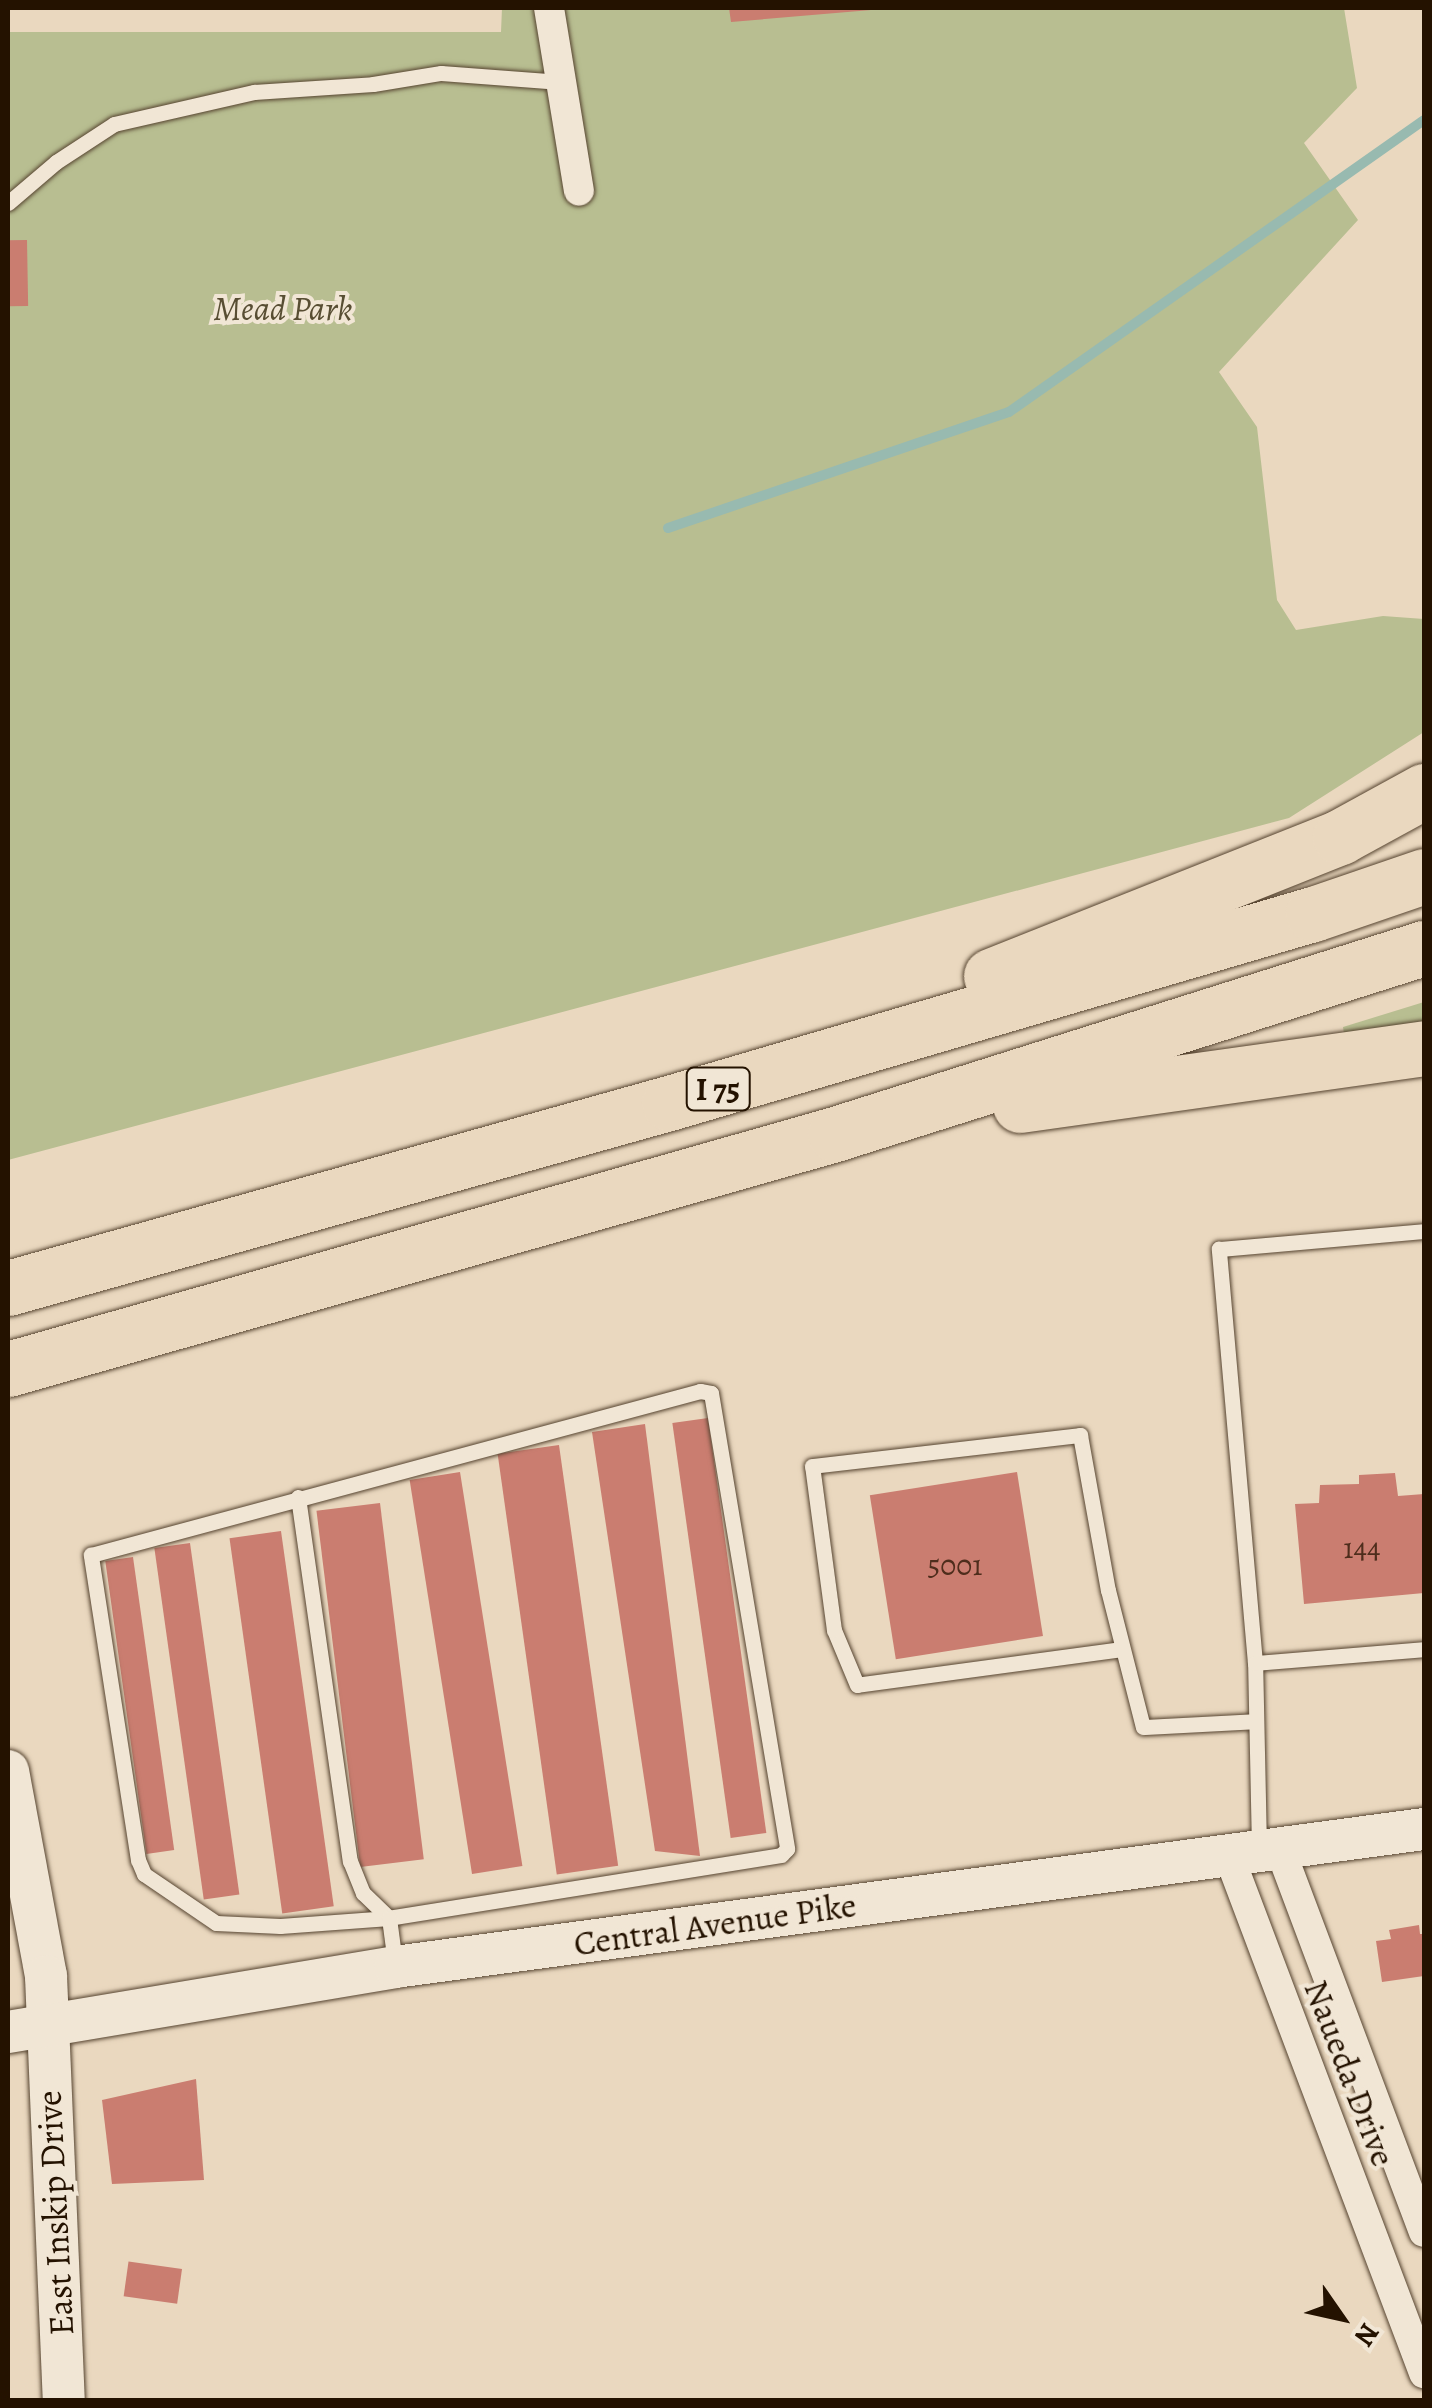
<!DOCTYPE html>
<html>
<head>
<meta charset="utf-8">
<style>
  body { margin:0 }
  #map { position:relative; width:1432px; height:2408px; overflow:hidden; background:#ead8bf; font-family:Alegreya,serif }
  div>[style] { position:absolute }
  .green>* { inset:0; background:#b8be91 }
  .stream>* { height:10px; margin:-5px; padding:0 5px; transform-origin:5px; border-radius:5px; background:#98bab0 }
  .building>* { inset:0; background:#ca7d70; transform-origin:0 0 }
  .roads { filter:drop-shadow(0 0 2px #564430) drop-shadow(0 0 2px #564430) }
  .lane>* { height:15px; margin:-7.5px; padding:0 7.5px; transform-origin:7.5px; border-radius:7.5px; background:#f1e6d5 }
  .street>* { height:30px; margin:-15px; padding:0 15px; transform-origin:15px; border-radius:15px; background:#f1e6d5 }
  .secondary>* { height:42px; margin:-21px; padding:0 21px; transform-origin:21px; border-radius:21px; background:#f1e6d5 }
  .highway>* { height:55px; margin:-27.5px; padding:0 27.5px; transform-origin:27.5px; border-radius:27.5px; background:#ead8bf }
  span { translate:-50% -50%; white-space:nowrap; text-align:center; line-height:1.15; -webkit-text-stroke:8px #f1e6d5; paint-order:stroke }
  .number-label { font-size:30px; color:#4e2d1c }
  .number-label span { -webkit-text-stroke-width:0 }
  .shield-label span { padding:2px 8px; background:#f1e6d5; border:2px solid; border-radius:8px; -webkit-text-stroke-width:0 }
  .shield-label { font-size:32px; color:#241200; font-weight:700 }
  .park-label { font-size:35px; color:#584e33; font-style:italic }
  .street-label { font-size:35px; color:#241200 }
  .frame { position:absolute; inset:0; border:10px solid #241200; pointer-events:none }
  .north { position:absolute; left:1292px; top:2268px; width:100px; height:100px; -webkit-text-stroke:8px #f1e6d5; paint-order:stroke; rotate:124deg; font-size:28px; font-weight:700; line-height:40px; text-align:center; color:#241200 }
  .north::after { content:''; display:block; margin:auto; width:35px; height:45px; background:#241200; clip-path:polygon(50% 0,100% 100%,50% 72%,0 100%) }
</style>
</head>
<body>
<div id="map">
  <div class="green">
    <div style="clip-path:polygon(502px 8px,1344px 8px,1357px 88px,1304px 143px,1358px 220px,1219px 372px,1257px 427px,1277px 600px,1296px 630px,1383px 616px,1424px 619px,1424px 732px,1289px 818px,8px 1160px,8px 32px,501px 32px)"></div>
    <div style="clip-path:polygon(1424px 1002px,1424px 1021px,1344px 1034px,1343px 1027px)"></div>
  </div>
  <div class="stream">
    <div style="left:668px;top:528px;width:360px;rotate:-18.8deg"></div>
    <div style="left:1009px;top:412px;width:507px;rotate:-35.13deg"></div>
  </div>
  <div class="building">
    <div style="clip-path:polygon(729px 8px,870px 8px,871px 10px,731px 22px)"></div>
    <div style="left:27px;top:240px;width:66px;height:19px;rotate:89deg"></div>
    <div style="left:708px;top:1418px;width:419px;height:36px;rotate:82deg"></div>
    <div style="clip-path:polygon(645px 1424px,700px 1856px,655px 1851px,592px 1432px)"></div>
    <div style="left:559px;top:1445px;width:425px;height:62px;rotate:82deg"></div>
    <div style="left:460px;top:1472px;width:399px;height:51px;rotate:81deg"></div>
    <div style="left:1017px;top:1472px;width:166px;height:149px;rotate:81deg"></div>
    <div style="clip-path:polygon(1395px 1473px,1398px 1496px,1424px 1494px,1424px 1593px,1304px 1604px,1295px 1504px,1319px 1503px,1320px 1485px,1359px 1484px,1359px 1475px)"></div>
    <div style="left:380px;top:1503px;width:359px;height:64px;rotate:83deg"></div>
    <div style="left:281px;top:1531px;width:379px;height:52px;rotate:82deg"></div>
    <div style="left:190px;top:1543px;width:355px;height:36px;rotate:82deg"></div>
    <div style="left:133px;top:1557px;width:296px;height:28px;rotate:82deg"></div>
    <div style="clip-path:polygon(1419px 1925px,1420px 1934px,1424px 1934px,1424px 1976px,1382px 1982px,1376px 1941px,1391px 1939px,1389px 1930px)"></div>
    <div style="clip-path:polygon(196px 2079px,204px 2180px,112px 2184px,102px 2100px)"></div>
    <div style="left:182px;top:2269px;width:35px;height:54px;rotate:98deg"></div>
  </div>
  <div class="roads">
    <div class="lane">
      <div style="left:8px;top:203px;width:63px;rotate:-40.5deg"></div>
      <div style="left:56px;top:162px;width:69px;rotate:-33.2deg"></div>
      <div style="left:114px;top:124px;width:144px;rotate:-12.9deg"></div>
      <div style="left:254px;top:92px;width:119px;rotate:-3.8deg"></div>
      <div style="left:373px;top:84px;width:69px;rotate:-9.2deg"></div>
      <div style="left:441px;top:73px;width:120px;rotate:4.3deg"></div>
      <div style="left:298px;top:1497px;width:368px;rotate:81.9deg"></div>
      <div style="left:350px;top:1861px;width:35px;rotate:68deg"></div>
      <div style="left:363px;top:1893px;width:36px;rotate:44deg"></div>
      <div style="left:1122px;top:1649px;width:267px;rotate:172.3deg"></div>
      <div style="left:857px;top:1685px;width:60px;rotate:-112.7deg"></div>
      <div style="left:834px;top:1630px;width:165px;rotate:-97.6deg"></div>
      <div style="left:812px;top:1466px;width:270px;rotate:-6.6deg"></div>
      <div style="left:1080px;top:1435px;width:158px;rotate:79.8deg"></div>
      <div style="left:1108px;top:1590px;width:141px;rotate:75.7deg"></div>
      <div style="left:1143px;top:1727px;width:113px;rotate:-3deg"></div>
      <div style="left:1255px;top:1663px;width:416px;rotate:-95deg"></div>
      <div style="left:1219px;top:1249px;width:206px;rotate:-5deg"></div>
      <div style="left:1259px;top:1848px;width:185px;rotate:-91.2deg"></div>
      <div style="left:1255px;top:1663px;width:170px;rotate:-4.7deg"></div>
      <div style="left:389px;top:1918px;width:109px;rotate:175.8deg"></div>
      <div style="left:280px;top:1926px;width:64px;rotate:-177.3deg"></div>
      <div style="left:216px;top:1923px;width:87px;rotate:-145.8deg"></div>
      <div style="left:144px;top:1874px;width:15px;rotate:-113deg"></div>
      <div style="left:138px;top:1860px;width:309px;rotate:-98.8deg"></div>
      <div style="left:91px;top:1555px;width:631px;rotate:-15.07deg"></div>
      <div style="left:700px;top:1391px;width:11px;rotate:10deg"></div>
      <div style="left:711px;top:1393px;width:462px;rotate:80.5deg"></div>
      <div style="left:787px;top:1849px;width:8px;rotate:135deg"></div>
      <div style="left:781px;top:1855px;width:397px;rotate:170.9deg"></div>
      <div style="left:389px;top:1918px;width:45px;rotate:82.4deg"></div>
    </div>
    <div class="street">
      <div style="left:549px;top:8px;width:185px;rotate:80.7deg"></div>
      <div style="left:1280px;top:1849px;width:409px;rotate:69.4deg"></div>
      <div style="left:1229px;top:1856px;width:553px;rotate:69.33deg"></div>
    </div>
    <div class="secondary">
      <div style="left:8px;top:1771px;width:208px;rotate:79.5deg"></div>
      <div style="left:46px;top:1976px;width:424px;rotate:87.6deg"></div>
      <div style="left:8px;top:2032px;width:392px;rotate:-9.5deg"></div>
      <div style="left:395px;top:1967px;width:1038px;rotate:-7.64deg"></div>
    </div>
    <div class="highway">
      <div style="left:991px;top:976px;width:376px;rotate:-21.7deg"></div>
      <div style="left:1340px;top:837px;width:96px;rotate:-28.7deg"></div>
      <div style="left:1020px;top:1105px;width:408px;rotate:-8deg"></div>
      <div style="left:8px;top:1288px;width:686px;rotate:-15.64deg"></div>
      <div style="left:669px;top:1103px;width:671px;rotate:-16.36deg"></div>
      <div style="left:1313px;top:914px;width:117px;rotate:-18.9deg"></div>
      <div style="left:8px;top:1369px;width:860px;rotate:-15.86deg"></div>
      <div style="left:835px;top:1134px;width:618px;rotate:-17.53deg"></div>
    </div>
  </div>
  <div class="number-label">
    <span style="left:1362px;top:1548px">144</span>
    <span style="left:955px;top:1565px">5001</span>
  </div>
  <div class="shield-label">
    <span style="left:718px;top:1089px">I 75</span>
  </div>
  <div class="park-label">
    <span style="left:283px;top:308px">Mead Park</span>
  </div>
  <div class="street-label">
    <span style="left:715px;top:1924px;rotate:-8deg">Central Avenue Pike</span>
    <span style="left:1350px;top:2073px;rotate:69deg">Naueda Drive</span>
    <span style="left:55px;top:2213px;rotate:-93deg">East Inskip Drive</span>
  </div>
  <div class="frame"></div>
  <div class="north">N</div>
</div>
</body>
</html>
